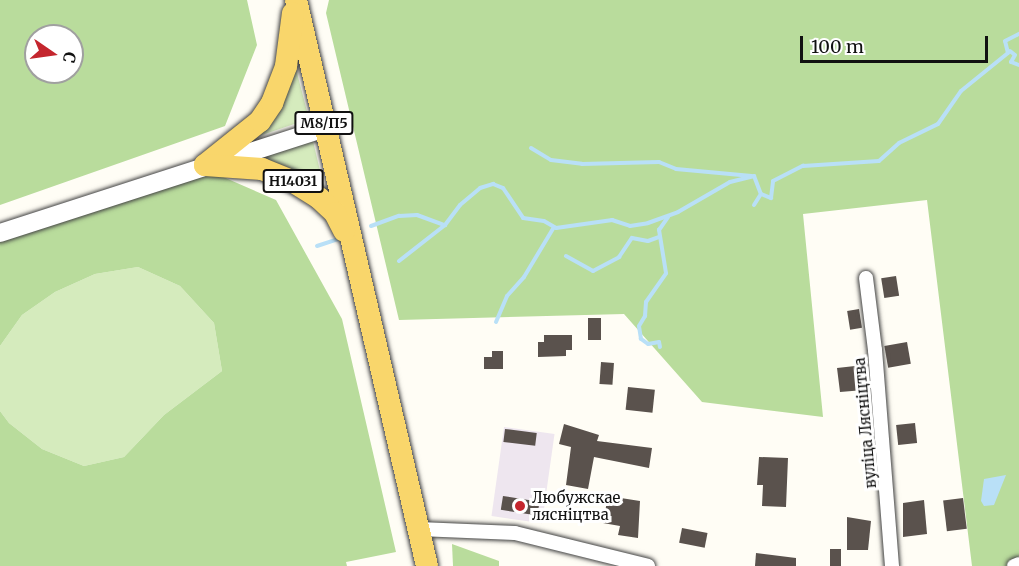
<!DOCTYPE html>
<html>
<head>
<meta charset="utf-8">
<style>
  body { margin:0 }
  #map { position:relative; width:1019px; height:566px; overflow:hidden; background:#fffdf5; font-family:Merriweather,serif }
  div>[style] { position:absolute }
  .industrial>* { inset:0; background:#eee6ef; transform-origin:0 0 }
  .green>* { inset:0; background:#d5ebbd }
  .forest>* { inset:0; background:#b9dc9c }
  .water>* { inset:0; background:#b9e0f7 }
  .stream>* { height:4px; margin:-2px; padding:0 2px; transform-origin:2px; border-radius:2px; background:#b9e0f7 }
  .building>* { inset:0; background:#5a524d; transform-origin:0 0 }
  .roads { filter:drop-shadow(0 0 2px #444) drop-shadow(0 0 2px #444) }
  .minor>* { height:14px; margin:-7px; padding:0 7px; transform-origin:7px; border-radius:7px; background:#fff }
  .tertiary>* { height:18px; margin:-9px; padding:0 9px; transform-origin:9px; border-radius:9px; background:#fff }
  .primary>* { height:22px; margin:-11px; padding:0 11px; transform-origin:11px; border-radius:11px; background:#f9d66b }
  .dots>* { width:16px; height:16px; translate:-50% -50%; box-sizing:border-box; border:3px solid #fff; border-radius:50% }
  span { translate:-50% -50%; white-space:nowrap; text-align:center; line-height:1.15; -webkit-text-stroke:6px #fff; paint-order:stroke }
  .shield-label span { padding:2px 4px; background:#fff; border:2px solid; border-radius:4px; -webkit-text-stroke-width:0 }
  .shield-label { font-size:14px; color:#111; font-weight:700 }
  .street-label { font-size:15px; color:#111 }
  .poi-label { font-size:15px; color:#111 }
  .left { translate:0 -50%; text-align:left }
  .north { position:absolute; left:24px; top:24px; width:60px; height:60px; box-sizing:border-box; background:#fff; border:2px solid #a0a0a0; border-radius:50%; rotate:103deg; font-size:16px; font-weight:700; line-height:24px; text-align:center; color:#111 }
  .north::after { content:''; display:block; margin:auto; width:21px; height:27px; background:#c4262e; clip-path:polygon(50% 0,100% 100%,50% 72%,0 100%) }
  .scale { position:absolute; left:800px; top:36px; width:188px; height:27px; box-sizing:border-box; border:3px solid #111; border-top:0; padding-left:8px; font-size:18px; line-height:21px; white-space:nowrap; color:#111; -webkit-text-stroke:4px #fff; paint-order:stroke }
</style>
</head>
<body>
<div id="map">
  <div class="industrial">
    <div style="left:504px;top:427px;width:51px;height:90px;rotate:8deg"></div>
  </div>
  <div class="green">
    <div style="clip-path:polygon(296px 69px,309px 119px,256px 137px)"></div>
    <div style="clip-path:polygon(313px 141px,325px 192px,254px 160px)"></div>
    <div style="clip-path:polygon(138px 267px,180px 286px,214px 323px,222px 371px,164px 415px,124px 457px,84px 466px,42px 449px,9px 423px,0 411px,0 346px,22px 315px,55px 292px,95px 274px)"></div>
  </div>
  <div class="forest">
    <div style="clip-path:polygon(evenodd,0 0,247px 0,257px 45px,225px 126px,0 205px,0 0,36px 36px,72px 36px,72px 72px,36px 72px,36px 36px)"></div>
    <div style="clip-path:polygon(329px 0,1019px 0,1019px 566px,972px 566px,927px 200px,803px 214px,823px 417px,702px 402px,624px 314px,399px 320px,326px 13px)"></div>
    <div style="clip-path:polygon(214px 173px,276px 200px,342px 319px,396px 552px,346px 562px,347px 566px,0 566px,0 411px,9px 423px,42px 449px,84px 466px,124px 457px,164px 415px,222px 371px,214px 323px,180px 286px,138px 267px,95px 274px,55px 292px,22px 315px,0 346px,0 241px)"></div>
    <div style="clip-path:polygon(452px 544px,499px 561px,499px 566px,453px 566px)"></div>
  </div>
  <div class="water">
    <div style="clip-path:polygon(1006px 475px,994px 505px,984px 506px,981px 501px,984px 479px)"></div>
  </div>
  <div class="stream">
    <div style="left:1010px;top:51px;width:6px;rotate:39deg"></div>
    <div style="left:1015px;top:55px;width:8px;rotate:120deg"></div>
    <div style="left:1011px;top:62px;width:9px;rotate:21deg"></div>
    <div style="left:531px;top:148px;width:23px;rotate:31deg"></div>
    <div style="left:551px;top:160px;width:31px;rotate:7deg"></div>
    <div style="left:582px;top:164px;width:77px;rotate:-1.5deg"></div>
    <div style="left:659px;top:162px;width:18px;rotate:22deg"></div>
    <div style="left:676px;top:169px;width:76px;rotate:5.3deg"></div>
    <div style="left:754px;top:205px;width:13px;rotate:-58deg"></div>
    <div style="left:371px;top:226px;width:30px;rotate:-20deg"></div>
    <div style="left:399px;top:216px;width:18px;rotate:-3deg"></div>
    <div style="left:417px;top:215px;width:30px;rotate:20deg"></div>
    <div style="left:445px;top:225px;width:25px;rotate:-53deg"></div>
    <div style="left:460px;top:205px;width:26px;rotate:-40deg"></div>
    <div style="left:480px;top:188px;width:14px;rotate:-17deg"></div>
    <div style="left:493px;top:184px;width:11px;rotate:22deg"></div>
    <div style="left:503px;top:188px;width:36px;rotate:56deg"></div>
    <div style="left:523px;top:218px;width:21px;rotate:8deg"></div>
    <div style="left:544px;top:221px;width:14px;rotate:30deg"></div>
    <div style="left:556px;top:228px;width:57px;rotate:-8.1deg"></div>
    <div style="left:612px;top:220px;width:19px;rotate:18deg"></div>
    <div style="left:630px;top:226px;width:18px;rotate:-9deg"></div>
    <div style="left:648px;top:223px;width:32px;rotate:-20deg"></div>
    <div style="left:678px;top:212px;width:60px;rotate:-30deg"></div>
    <div style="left:730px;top:182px;width:25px;rotate:-14deg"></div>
    <div style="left:754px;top:176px;width:19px;rotate:69deg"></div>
    <div style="left:761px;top:194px;width:11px;rotate:22deg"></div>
    <div style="left:771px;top:198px;width:17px;rotate:-83deg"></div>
    <div style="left:773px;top:181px;width:34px;rotate:-27deg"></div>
    <div style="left:803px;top:166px;width:76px;rotate:-3.8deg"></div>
    <div style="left:879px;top:161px;width:27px;rotate:-42deg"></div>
    <div style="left:899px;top:143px;width:43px;rotate:-26deg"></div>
    <div style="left:938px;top:124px;width:40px;rotate:-55.1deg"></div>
    <div style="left:961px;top:91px;width:60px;rotate:-39deg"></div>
    <div style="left:1008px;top:53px;width:12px;rotate:-104deg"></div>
    <div style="left:1005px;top:41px;width:16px;rotate:-27deg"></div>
    <div style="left:317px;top:246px;width:22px;rotate:-18deg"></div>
    <div style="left:566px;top:256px;width:31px;rotate:29deg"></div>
    <div style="left:593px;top:271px;width:30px;rotate:-28deg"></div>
    <div style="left:619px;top:257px;width:23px;rotate:-56deg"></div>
    <div style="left:632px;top:238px;width:16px;rotate:11deg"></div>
    <div style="left:648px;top:241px;width:12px;rotate:-20deg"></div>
    <div style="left:399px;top:261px;width:58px;rotate:-38deg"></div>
    <div style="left:496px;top:322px;width:28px;rotate:-67deg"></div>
    <div style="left:507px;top:296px;width:25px;rotate:-48deg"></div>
    <div style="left:524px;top:277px;width:58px;rotate:-59deg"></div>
    <div style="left:660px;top:347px;width:5px;rotate:-101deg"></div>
    <div style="left:659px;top:342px;width:11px;rotate:170deg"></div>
    <div style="left:648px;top:344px;width:9px;rotate:-144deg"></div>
    <div style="left:641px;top:339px;width:13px;rotate:-99deg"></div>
    <div style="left:639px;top:326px;width:12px;rotate:-59deg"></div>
    <div style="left:645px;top:316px;width:14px;rotate:-86deg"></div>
    <div style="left:646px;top:302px;width:35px;rotate:-55deg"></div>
    <div style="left:666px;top:273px;width:44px;rotate:-99.2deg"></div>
    <div style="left:659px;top:230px;width:16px;rotate:-55deg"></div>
  </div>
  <div class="building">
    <div style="left:896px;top:276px;width:20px;height:15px;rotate:81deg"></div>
    <div style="left:859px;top:309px;width:19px;height:12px;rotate:81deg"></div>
    <div style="left:588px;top:318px;width:13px;height:22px"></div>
    <div style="clip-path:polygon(544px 335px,572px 335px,572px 350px,566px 350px,566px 356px,538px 357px,538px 342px,544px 342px)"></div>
    <div style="left:907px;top:342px;width:22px;height:23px;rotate:80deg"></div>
    <div style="clip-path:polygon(492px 351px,503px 351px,503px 369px,484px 369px,484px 357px,492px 357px)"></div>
    <div style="left:601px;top:362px;width:13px;height:22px;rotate:4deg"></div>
    <div style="clip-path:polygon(855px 366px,856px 375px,862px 375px,864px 390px,840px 392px,837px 368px)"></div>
    <div style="left:628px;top:387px;width:27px;height:23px;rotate:6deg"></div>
    <div style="left:915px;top:423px;width:20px;height:19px;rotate:84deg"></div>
    <div style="clip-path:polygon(564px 424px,599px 435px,597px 441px,652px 448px,649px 468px,594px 457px,588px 489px,566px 485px,571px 447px,559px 444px)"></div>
    <div style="left:505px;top:429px;width:32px;height:13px;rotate:7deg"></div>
    <div style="clip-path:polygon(759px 457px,788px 458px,786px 507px,762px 506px,763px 485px,757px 485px)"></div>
    <div style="left:503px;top:496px;width:37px;height:14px;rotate:9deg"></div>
    <div style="clip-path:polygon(608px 496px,640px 501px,638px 538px,618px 535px,620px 526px,603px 523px)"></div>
    <div style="left:963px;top:498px;width:31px;height:20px;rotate:83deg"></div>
    <div style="clip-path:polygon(924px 500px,927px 534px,903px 537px,903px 503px)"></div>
    <div style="clip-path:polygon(847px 517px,871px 521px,868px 550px,847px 550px)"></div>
    <div style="left:682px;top:528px;width:26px;height:15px;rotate:11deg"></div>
    <div style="left:830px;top:549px;width:11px;height:17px"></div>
    <div style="clip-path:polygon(756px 553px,796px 558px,796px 566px,755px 566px)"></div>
  </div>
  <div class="roads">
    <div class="minor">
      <div style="left:866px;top:278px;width:73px;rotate:82.9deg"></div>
      <div style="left:875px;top:350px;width:217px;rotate:85.5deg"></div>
      <div style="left:419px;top:529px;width:96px;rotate:2.4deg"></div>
      <div style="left:515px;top:533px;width:137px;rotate:13.9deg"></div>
      <div style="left:1014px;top:566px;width:5px;rotate:-22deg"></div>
    </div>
    <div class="tertiary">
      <div style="left:0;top:233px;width:342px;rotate:-17.9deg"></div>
    </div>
    <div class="primary">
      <div style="left:296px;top:0;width:581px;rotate:76.97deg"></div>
      <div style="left:205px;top:165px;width:70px;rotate:-38.7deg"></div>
      <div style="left:260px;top:121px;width:22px;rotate:-56deg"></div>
      <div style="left:272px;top:103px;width:40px;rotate:-69deg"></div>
      <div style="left:286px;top:66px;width:53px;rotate:-82.5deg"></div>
      <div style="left:205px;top:165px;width:57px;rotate:4deg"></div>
      <div style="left:262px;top:169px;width:32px;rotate:22deg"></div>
      <div style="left:292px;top:181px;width:32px;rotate:32deg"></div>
      <div style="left:319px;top:198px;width:22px;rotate:43deg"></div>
      <div style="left:335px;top:213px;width:20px;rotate:63deg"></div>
    </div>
  </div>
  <div class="dots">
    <div style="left:520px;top:506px;background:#c4262e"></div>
  </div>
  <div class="shield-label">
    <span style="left:324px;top:123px">М8/П5</span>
    <span style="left:293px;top:181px">Н14031</span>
  </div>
  <div class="street-label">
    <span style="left:865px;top:423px;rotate:-95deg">вуліца Лясніцтва</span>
  </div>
  <div class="poi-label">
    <span class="left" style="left:532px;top:506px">Любужскае<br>лясніцтва</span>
  </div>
  <div class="north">С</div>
  <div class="scale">100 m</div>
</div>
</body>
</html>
